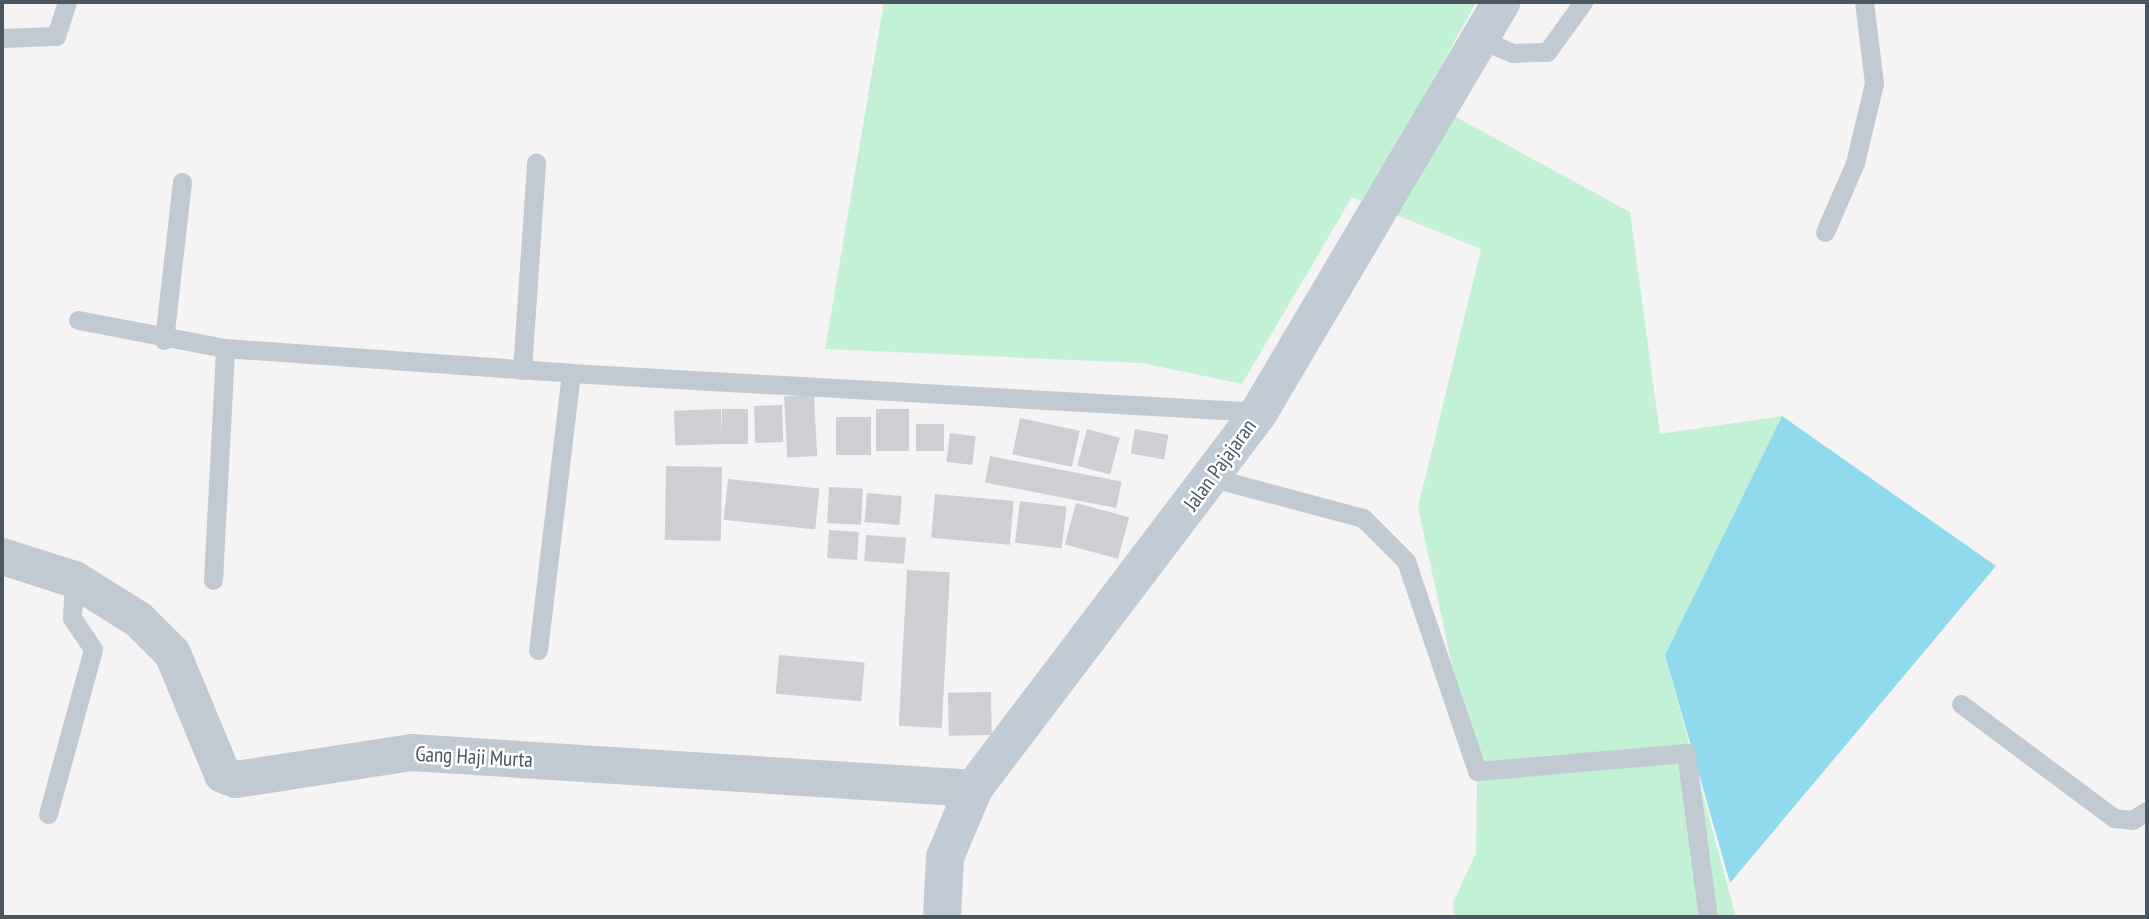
<!DOCTYPE html>
<html>
<head>
<meta charset="utf-8">
<style>
  body { margin:0 }
  #map { position:relative; width:2149px; height:919px; overflow:hidden; background:#f5f3f3; font-family:"PT Sans Narrow",sans-serif }
  div>[style] { position:absolute }
  .green>* { inset:0; background:#c3f1d5 }
  .water>* { inset:0; background:#90daee }
  .building>* { inset:0; background:#cdcfd5; transform-origin:0 0 }
  .lane>* { height:19px; margin:-9.5px; padding:0 9.5px; transform-origin:9.5px; border-radius:9.5px; background:#c1cad2 }
  .street>* { height:37px; margin:-18.5px; padding:0 18.5px; transform-origin:18.5px; border-radius:18.5px; background:#c1cad2 }
  .secondary>* { height:38px; margin:-19px; padding:0 19px; transform-origin:19px; border-radius:19px; background:#c1cbd6 }
  span { translate:-50% -50%; white-space:nowrap; text-align:center; line-height:1.15; -webkit-text-stroke:5px #fff; paint-order:stroke }
  .street-label { font-size:21px; color:#4a5661 }
  .frame { position:absolute; inset:0; border:4px solid #4a5661; pointer-events:none }
</style>
</head>
<body>
<div id="map">
  <div class="green">
    <div style="clip-path:polygon(884px 2px,1476px 2px,1423px 99px,1630px 212px,1660px 434px,1782px 416px,1665px 655px,1736px 917px,1454px 917px,1453px 903px,1476px 853px,1477px 782px,1418px 507px,1481px 249px,1352px 197px,1242px 384px,1142px 363px,825px 349px)"></div>
  </div>
  <div class="water">
    <div style="clip-path:polygon(1782px 416px,1996px 566px,1730px 883px,1665px 655px)"></div>
  </div>
  <div class="building">
    <div style="left:814px;top:395px;width:61px;height:30px;rotate:87deg"></div>
    <div style="left:782px;top:405px;width:37px;height:28px;rotate:88deg"></div>
    <div style="left:721px;top:409px;width:35px;height:47px;rotate:88deg"></div>
    <div style="left:722px;top:409px;width:26px;height:35px"></div>
    <div style="left:876px;top:409px;width:33px;height:42px"></div>
    <div style="left:836px;top:417px;width:35px;height:38px"></div>
    <div style="left:1020px;top:418px;width:61px;height:37px;rotate:12deg"></div>
    <div style="left:916px;top:424px;width:28px;height:27px"></div>
    <div style="left:1087px;top:429px;width:34px;height:38px;rotate:15deg"></div>
    <div style="left:1135px;top:429px;width:34px;height:25px;rotate:10deg"></div>
    <div style="left:950px;top:433px;width:26px;height:29px;rotate:7deg"></div>
    <div style="left:990px;top:456px;width:134px;height:27px;rotate:11deg"></div>
    <div style="left:666px;top:466px;width:56px;height:74px;rotate:1deg"></div>
    <div style="left:728px;top:479px;width:92px;height:41px;rotate:6deg"></div>
    <div style="left:829px;top:487px;width:34px;height:36px;rotate:3deg"></div>
    <div style="left:867px;top:493px;width:35px;height:29px;rotate:5deg"></div>
    <div style="left:935px;top:494px;width:79px;height:44px;rotate:5deg"></div>
    <div style="left:1020px;top:501px;width:47px;height:42px;rotate:7deg"></div>
    <div style="left:1076px;top:503px;width:55px;height:43px;rotate:15deg"></div>
    <div style="left:829px;top:530px;width:30px;height:28px;rotate:4deg"></div>
    <div style="left:866px;top:535px;width:40px;height:26px;rotate:4deg"></div>
    <div style="left:907px;top:570px;width:43px;height:156px;rotate:3deg"></div>
    <div style="left:779px;top:655px;width:86px;height:39px;rotate:5deg"></div>
    <div style="left:991px;top:692px;width:43px;height:43px;rotate:89deg"></div>
  </div>
  <div class="lane">
    <div style="left:2px;top:38px;width:54px;rotate:-2.1deg"></div>
    <div style="left:56px;top:36px;width:36px;rotate:-72deg"></div>
    <div style="left:1477px;top:38px;width:38px;rotate:23deg"></div>
    <div style="left:1512px;top:53px;width:35px;rotate:-2deg"></div>
    <div style="left:1547px;top:52px;width:62px;rotate:-54.2deg"></div>
    <div style="left:1825px;top:232px;width:75px;rotate:-66.5deg"></div>
    <div style="left:1855px;top:163px;width:82px;rotate:-76.6deg"></div>
    <div style="left:1874px;top:83px;width:82px;rotate:-97deg"></div>
    <div style="left:78px;top:320px;width:150px;rotate:10.8deg"></div>
    <div style="left:225px;top:348px;width:347px;rotate:4.1deg"></div>
    <div style="left:164px;top:340px;width:159px;rotate:-83.5deg"></div>
    <div style="left:522px;top:370px;width:208px;rotate:-86.1deg"></div>
    <div style="left:1213px;top:478px;width:155px;rotate:14.9deg"></div>
    <div style="left:1363px;top:518px;width:61px;rotate:45deg"></div>
    <div style="left:1406px;top:561px;width:222px;rotate:71.3deg"></div>
    <div style="left:1477px;top:771px;width:210px;rotate:-4.9deg"></div>
    <div style="left:1686px;top:753px;width:165px;rotate:82.4deg"></div>
    <div style="left:213px;top:580px;width:232px;rotate:-87deg"></div>
    <div style="left:538px;top:650px;width:279px;rotate:-83.2deg"></div>
    <div style="left:571px;top:373px;width:689px;rotate:3.24deg"></div>
    <div style="left:1961px;top:704px;width:191px;rotate:36.7deg"></div>
    <div style="left:2114px;top:818px;width:18px;rotate:6deg"></div>
    <div style="left:2132px;top:820px;width:17px;rotate:-31deg"></div>
    <div style="left:48px;top:814px;width:171px;rotate:-74.7deg"></div>
    <div style="left:93px;top:649px;width:37px;rotate:-124deg"></div>
    <div style="left:72px;top:618px;width:39px;rotate:-87deg"></div>
  </div>
  <div class="street">
    <div style="left:2px;top:556px;width:76px;rotate:17.7deg"></div>
    <div style="left:74px;top:579px;width:75px;rotate:32deg"></div>
    <div style="left:138px;top:619px;width:48px;rotate:45deg"></div>
    <div style="left:172px;top:653px;width:131px;rotate:67.5deg"></div>
    <div style="left:222px;top:774px;width:14px;rotate:21deg"></div>
    <div style="left:235px;top:779px;width:178px;rotate:-8.7deg"></div>
    <div style="left:411px;top:752px;width:564px;rotate:3.66deg"></div>
  </div>
  <div class="secondary">
    <div style="left:942px;top:917px;width:60px;rotate:-87.1deg"></div>
    <div style="left:945px;top:857px;width:75px;rotate:-67.2deg"></div>
    <div style="left:974px;top:788px;width:472px;rotate:-52.8deg"></div>
    <div style="left:1259px;top:412px;width:476px;rotate:-59.4deg"></div>
  </div>
  <div class="street-label">
    <span style="left:1220px;top:465px;rotate:-54deg">Jalan Pajajaran</span>
    <span style="left:474px;top:757px;rotate:3deg">Gang Haji Murta</span>
  </div>
  <div class="frame"></div>
</div>
</body>
</html>
